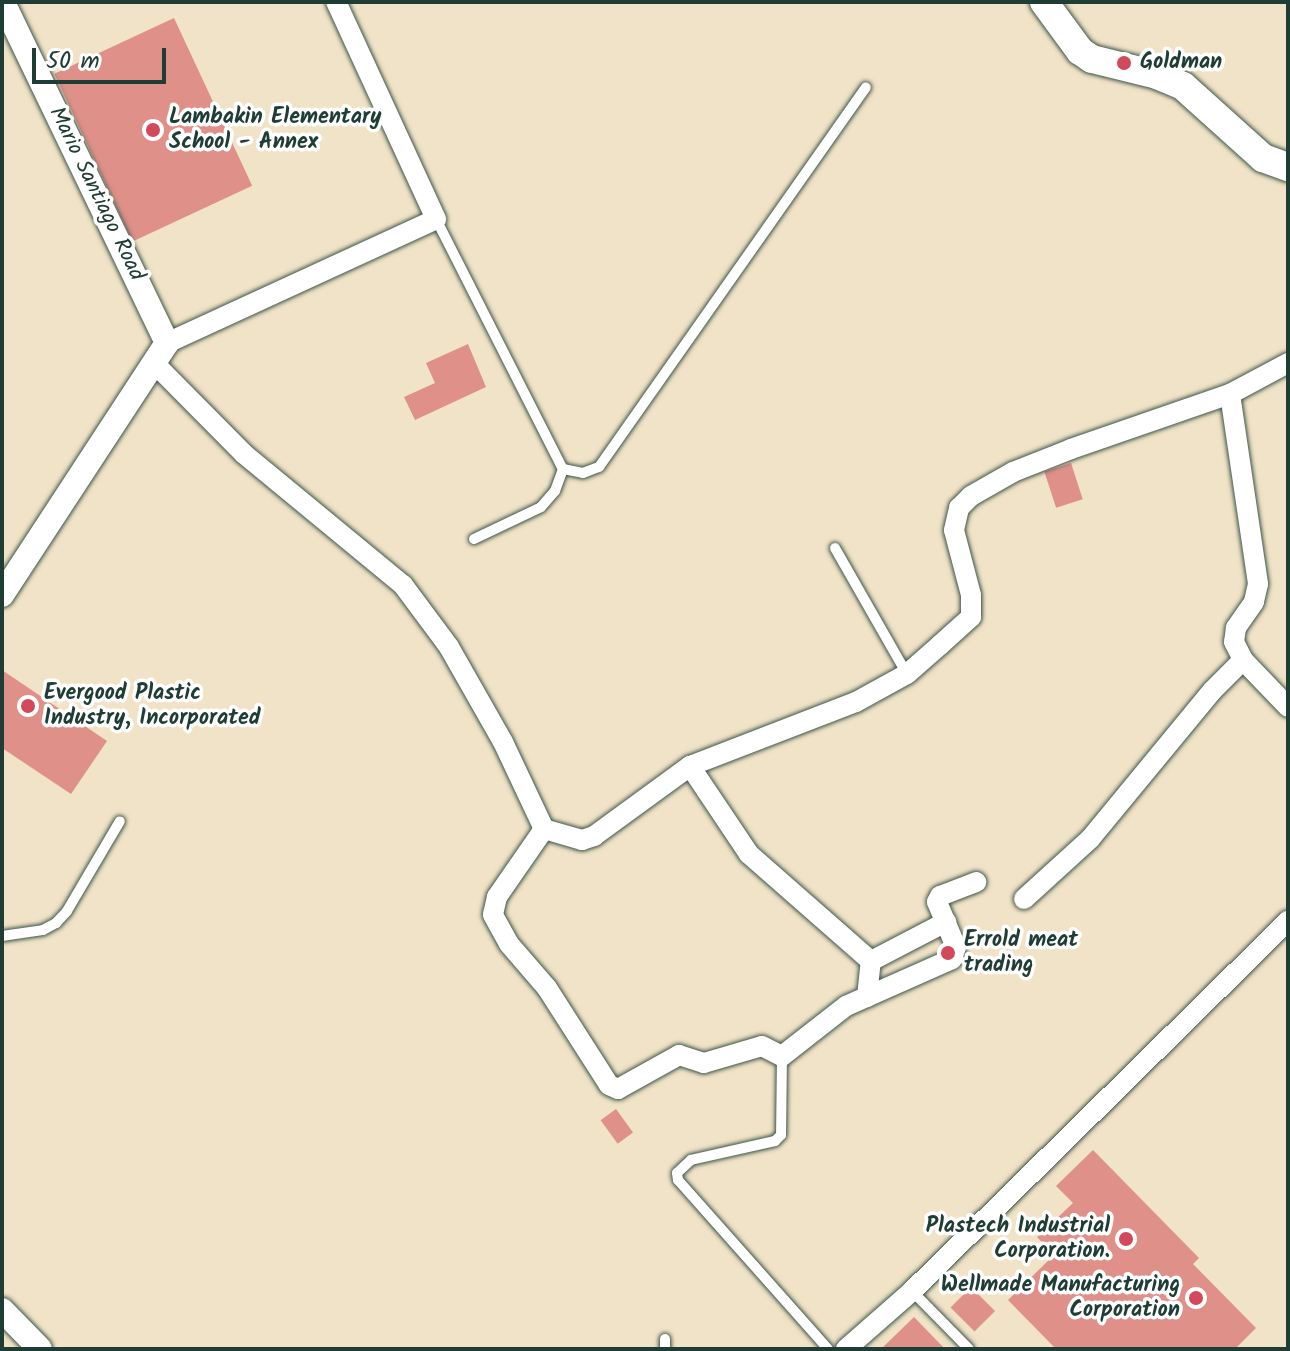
<!DOCTYPE html>
<html>
<head>
<meta charset="utf-8">
<style>
  body { margin:0 }
  #map { position:relative; width:1290px; height:1351px; overflow:hidden; background:#f1e3c7; font-family:Kalam,sans-serif }
  div>[style] { position:absolute }
  .building>* { inset:0; background:#de9089; transform-origin:0 0 }
  .roads { filter:drop-shadow(0 0 2px #3e564a) drop-shadow(0 0 2px #3e564a) }
  .service>* { height:10px; margin:-5px; padding:0 5px; transform-origin:5px; border-radius:5px; background:#fff }
  .minor>* { height:20px; margin:-10px; padding:0 10px; transform-origin:10px; border-radius:10px; background:#fff }
  .tertiary>* { height:24px; margin:-12px; padding:0 12px; transform-origin:12px; border-radius:12px; background:#fff }
  .secondary>* { height:28px; margin:-14px; padding:0 14px; transform-origin:14px; border-radius:14px; background:#fff }
  .dots>* { width:22px; height:22px; translate:-50% -50%; box-sizing:border-box; border:4px solid #fff; border-radius:50% }
  span { translate:-50% -50%; white-space:nowrap; text-align:center; line-height:1.15; -webkit-text-stroke:7px #fff; paint-order:stroke }
  .poi-label { font-size:22px; color:#1f3d34; font-weight:700 }
  .left { translate:0 -50%; text-align:left }
  .right { translate:-100% -50%; text-align:right }
  .street-label { font-size:22px; color:#1f3d34 }
  .frame { position:absolute; inset:0; border:4px solid #1f3d34; pointer-events:none }
  .scale { position:absolute; left:32px; top:48px; width:134px; height:36px; box-sizing:border-box; border:4px solid #1f3d34; border-top:0; padding-left:10px; font-size:24px; line-height:28px; white-space:nowrap; color:#1f3d34; -webkit-text-stroke:6px #fff; paint-order:stroke }
</style>
</head>
<body>
<div id="map">
  <div class="building">
    <div style="left:174px;top:18px;width:185px;height:132px;rotate:65deg"></div>
    <div style="clip-path:polygon(468px 344px,486px 387px,415px 420px,404px 397px,435px 383px,426px 363px)"></div>
    <div style="left:1071px;top:463px;width:38px;height:28px;rotate:72deg"></div>
    <div style="clip-path:polygon(2px 670px,107px 741px,71px 794px,2px 748px)"></div>
    <div style="left:616px;top:1109px;width:29px;height:19px;rotate:54deg"></div>
    <div style="clip-path:polygon(1093px 1150px,1199px 1258px,1193px 1264px,1256px 1328px,1235px 1349px,1056px 1349px,1008px 1300px,1054px 1255px,1037px 1237px,1073px 1203px,1056px 1186px)"></div>
    <div style="left:971px;top:1287px;width:34px;height:29px;rotate:45deg"></div>
    <div style="clip-path:polygon(914px 1317px,945px 1349px,881px 1349px)"></div>
  </div>
  <div class="roads">
    <div class="service">
      <div style="left:436px;top:219px;width:280px;rotate:63.1deg"></div>
      <div style="left:563px;top:469px;width:20px;rotate:11deg"></div>
      <div style="left:583px;top:473px;width:17px;rotate:-21deg"></div>
      <div style="left:599px;top:467px;width:464px;rotate:-54.9deg"></div>
      <div style="left:474px;top:539px;width:74px;rotate:-25.5deg"></div>
      <div style="left:541px;top:507px;width:21px;rotate:-49deg"></div>
      <div style="left:555px;top:491px;width:23px;rotate:-70deg"></div>
      <div style="left:835px;top:548px;width:145px;rotate:60.3deg"></div>
      <div style="left:2px;top:936px;width:41px;rotate:-8.3deg"></div>
      <div style="left:43px;top:930px;width:15px;rotate:-28deg"></div>
      <div style="left:56px;top:923px;width:16px;rotate:-47deg"></div>
      <div style="left:67px;top:911px;width:104px;rotate:-59.5deg"></div>
      <div style="left:782px;top:1056px;width:79px;rotate:90.7deg"></div>
      <div style="left:781px;top:1135px;width:8px;rotate:135deg"></div>
      <div style="left:775px;top:1141px;width:86px;rotate:167.3deg"></div>
      <div style="left:691px;top:1160px;width:19px;rotate:137deg"></div>
      <div style="left:677px;top:1173px;width:7px;rotate:82deg"></div>
      <div style="left:678px;top:1180px;width:226px;rotate:48.4deg"></div>
      <div style="left:912px;top:1291px;width:81px;rotate:45.5deg"></div>
      <div style="left:665px;top:1339px;width:10px;rotate:90deg"></div>
    </div>
    <div class="minor">
      <div style="left:167px;top:343px;width:296px;rotate:-24.7deg"></div>
      <div style="left:436px;top:219px;width:239px;rotate:-114.7deg"></div>
      <div style="left:1288px;top:363px;width:66px;rotate:151.9deg"></div>
      <div style="left:1230px;top:394px;width:192px;rotate:81.6deg"></div>
      <div style="left:1258px;top:584px;width:18px;rotate:103deg"></div>
      <div style="left:1254px;top:602px;width:32px;rotate:125deg"></div>
      <div style="left:1236px;top:628px;width:14px;rotate:98deg"></div>
      <div style="left:1234px;top:642px;width:20px;rotate:63deg"></div>
      <div style="left:1243px;top:660px;width:65px;rotate:46.2deg"></div>
      <div style="left:155px;top:364px;width:127px;rotate:45.3deg"></div>
      <div style="left:244px;top:454px;width:206px;rotate:39.5deg"></div>
      <div style="left:403px;top:585px;width:77px;rotate:53.4deg"></div>
      <div style="left:449px;top:647px;width:109px;rotate:60.4deg"></div>
      <div style="left:503px;top:742px;width:96px;rotate:64.8deg"></div>
      <div style="left:544px;top:829px;width:40px;rotate:16deg"></div>
      <div style="left:582px;top:840px;width:13px;rotate:-18deg"></div>
      <div style="left:594px;top:836px;width:119px;rotate:-36.1deg"></div>
      <div style="left:690px;top:766px;width:178px;rotate:-21.1deg"></div>
      <div style="left:856px;top:702px;width:58px;rotate:-28.8deg"></div>
      <div style="left:907px;top:674px;width:44px;rotate:-41.3deg"></div>
      <div style="left:940px;top:645px;width:42px;rotate:-42.1deg"></div>
      <div style="left:971px;top:617px;width:22px;rotate:-90deg"></div>
      <div style="left:971px;top:595px;width:67px;rotate:-104.7deg"></div>
      <div style="left:954px;top:530px;width:23px;rotate:-77deg"></div>
      <div style="left:959px;top:508px;width:17px;rotate:-45deg"></div>
      <div style="left:971px;top:496px;width:48px;rotate:-29.7deg"></div>
      <div style="left:1013px;top:472px;width:62px;rotate:-21.6deg"></div>
      <div style="left:1071px;top:449px;width:168px;rotate:-19.1deg"></div>
      <div style="left:690px;top:766px;width:106px;rotate:56.2deg"></div>
      <div style="left:749px;top:854px;width:162px;rotate:41.3deg"></div>
      <div style="left:544px;top:829px;width:83px;rotate:124.7deg"></div>
      <div style="left:497px;top:897px;width:18px;rotate:103deg"></div>
      <div style="left:493px;top:915px;width:33px;rotate:61deg"></div>
      <div style="left:509px;top:944px;width:58px;rotate:49.2deg"></div>
      <div style="left:547px;top:988px;width:115px;rotate:57.4deg"></div>
      <div style="left:609px;top:1085px;width:10px;rotate:24deg"></div>
      <div style="left:618px;top:1089px;width:70px;rotate:-29.1deg"></div>
      <div style="left:679px;top:1055px;width:26px;rotate:18deg"></div>
      <div style="left:704px;top:1063px;width:60px;rotate:-16.3deg"></div>
      <div style="left:762px;top:1046px;width:22px;rotate:27deg"></div>
      <div style="left:782px;top:1056px;width:81px;rotate:-38deg"></div>
      <div style="left:846px;top:1006px;width:116px;rotate:-23.9deg"></div>
      <div style="left:952px;top:959px;width:13px;rotate:-72deg"></div>
      <div style="left:956px;top:947px;width:49px;rotate:-112.9deg"></div>
      <div style="left:937px;top:902px;width:7px;rotate:-63deg"></div>
      <div style="left:940px;top:896px;width:39px;rotate:-21deg"></div>
      <div style="left:1024px;top:899px;width:89px;rotate:-42.3deg"></div>
      <div style="left:1090px;top:839px;width:192px;rotate:-50.5deg"></div>
      <div style="left:1212px;top:691px;width:44px;rotate:-45deg"></div>
      <div style="left:867px;top:997px;width:36px;rotate:-84deg"></div>
      <div style="left:871px;top:961px;width:85px;rotate:-27.5deg"></div>
      <div style="left:846px;top:1349px;width:88px;rotate:-41.3deg"></div>
      <div style="left:912px;top:1291px;width:528px;rotate:-44.54deg"></div>
    </div>
    <div class="tertiary">
      <div style="left:2px;top:595px;width:301px;rotate:-56.8deg"></div>
      <div style="left:167px;top:343px;width:378px;rotate:-115.7deg"></div>
      <div style="left:2px;top:1310px;width:54px;rotate:45.7deg"></div>
    </div>
    <div class="secondary">
      <div style="left:1044px;top:2px;width:61px;rotate:53.7deg"></div>
      <div style="left:1080px;top:51px;width:14px;rotate:34deg"></div>
      <div style="left:1092px;top:59px;width:67px;rotate:13.8deg"></div>
      <div style="left:1157px;top:75px;width:28px;rotate:23deg"></div>
      <div style="left:1183px;top:86px;width:108px;rotate:42deg"></div>
      <div style="left:1263px;top:158px;width:27px;rotate:20deg"></div>
    </div>
  </div>
  <div class="dots">
    <div style="left:1124px;top:63px;background:#d1495b"></div>
    <div style="left:153px;top:130px;background:#d1495b"></div>
    <div style="left:28px;top:706px;background:#d1495b"></div>
    <div style="left:948px;top:953px;background:#d1495b"></div>
    <div style="left:1126px;top:1239px;background:#d1495b"></div>
    <div style="left:1196px;top:1298px;background:#d1495b"></div>
  </div>
  <div class="poi-label">
    <span class="left" style="left:1140px;top:63px">Goldman</span>
    <span class="left" style="left:169px;top:130px">Lambakin Elementary<br>School - Annex</span>
    <span class="left" style="left:44px;top:706px">Evergood Plastic<br>Industry, Incorporated</span>
    <span class="left" style="left:964px;top:953px">Errold meat<br>trading</span>
    <span class="right" style="left:1110px;top:1239px">Plastech Industrial<br>Corporation.</span>
    <span class="right" style="left:1180px;top:1298px">Wellmade Manufacturing<br>Corporation</span>
  </div>
  <div class="street-label">
    <span style="left:96px;top:194px;rotate:64deg">Mario Santiago Road</span>
  </div>
  <div class="frame"></div>
  <div class="scale">50 m</div>
</div>
</body>
</html>
